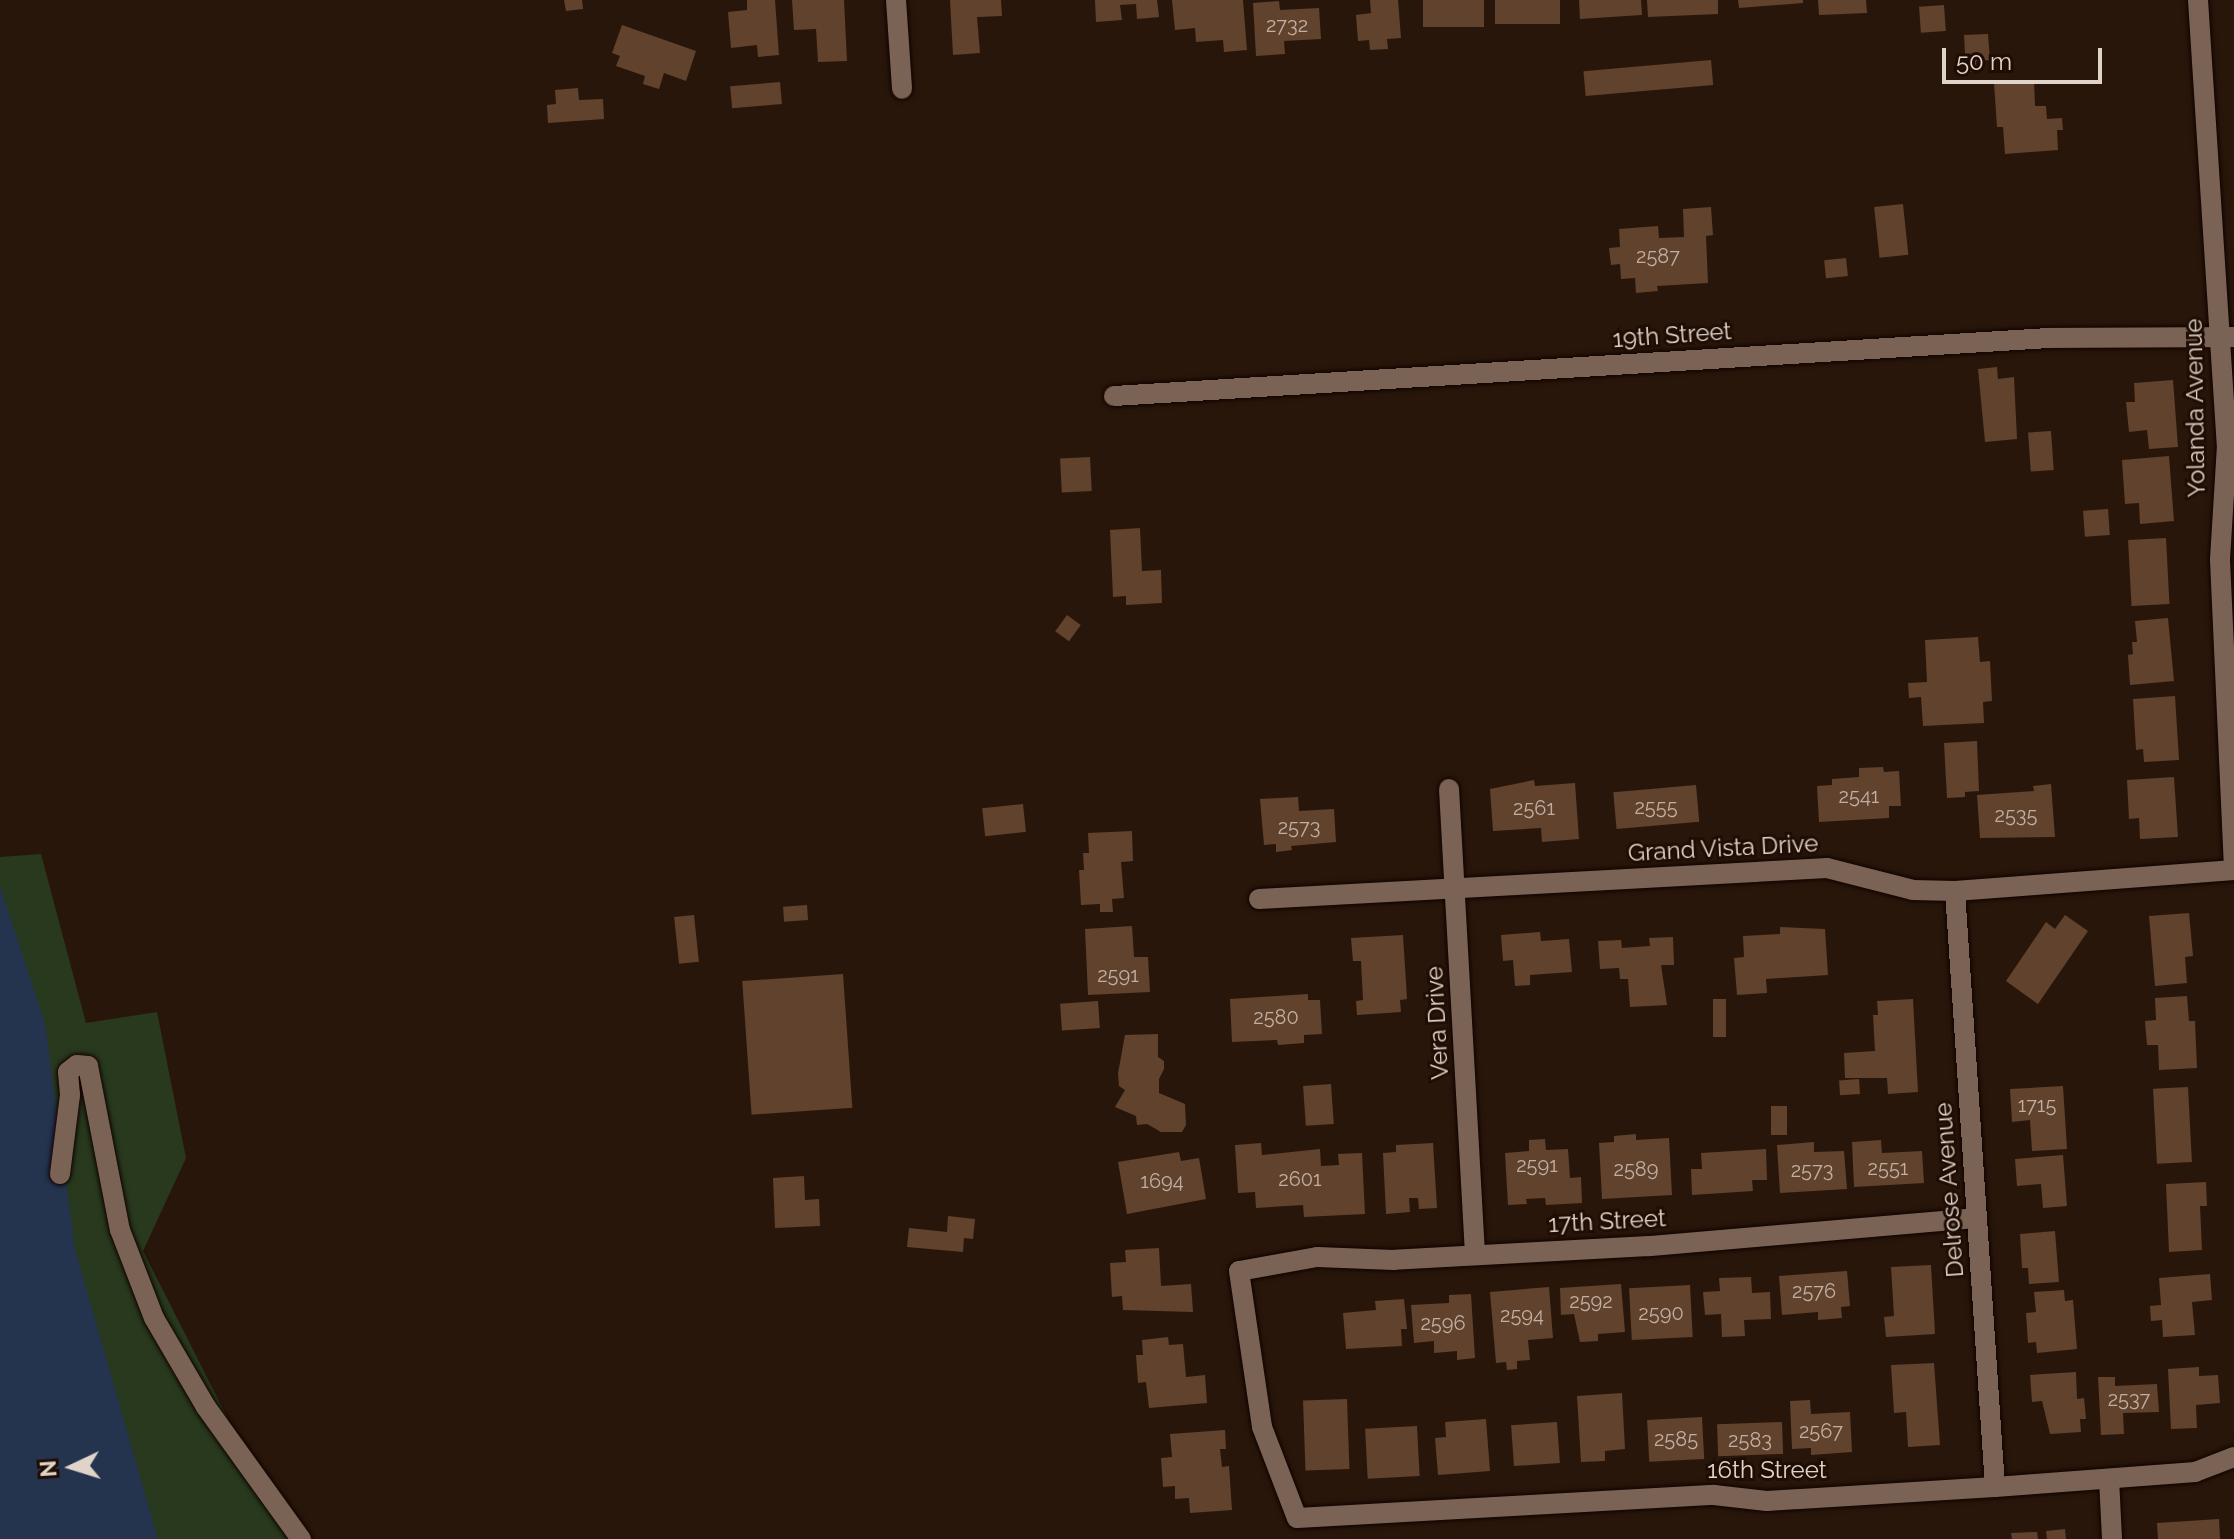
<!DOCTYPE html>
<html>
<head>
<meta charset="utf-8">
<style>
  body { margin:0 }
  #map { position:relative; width:2234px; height:1539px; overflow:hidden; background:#29160a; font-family:Raleway,sans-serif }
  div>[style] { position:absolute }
  .green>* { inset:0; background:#28391e }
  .water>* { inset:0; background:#24334e }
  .building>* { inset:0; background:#60422d; transform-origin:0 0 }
  .roads { filter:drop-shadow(0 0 2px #100300) drop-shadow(0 0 2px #100300) }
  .minor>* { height:20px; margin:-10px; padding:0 10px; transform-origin:10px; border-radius:10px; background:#7a6354 }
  span { translate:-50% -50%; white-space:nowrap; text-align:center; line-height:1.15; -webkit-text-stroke:6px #1f0d03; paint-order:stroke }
  .number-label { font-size:20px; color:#c0afa3 }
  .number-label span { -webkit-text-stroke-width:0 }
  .street-label { font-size:24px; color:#e0d3ca }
  .north { position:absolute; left:32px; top:1427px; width:80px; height:80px; -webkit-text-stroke:6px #1f0d03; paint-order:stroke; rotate:266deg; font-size:22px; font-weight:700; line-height:32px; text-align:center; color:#e0d3ca }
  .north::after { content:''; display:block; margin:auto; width:28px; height:36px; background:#e0d3ca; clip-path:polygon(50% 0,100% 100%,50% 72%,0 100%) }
  .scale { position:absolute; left:1942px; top:48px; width:160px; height:36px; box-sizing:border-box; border:4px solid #e0d3ca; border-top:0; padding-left:10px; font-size:24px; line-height:28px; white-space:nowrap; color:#e0d3ca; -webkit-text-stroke:6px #1f0d03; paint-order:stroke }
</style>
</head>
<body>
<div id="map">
  <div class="green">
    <div style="clip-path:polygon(41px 854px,86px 1023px,157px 1012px,186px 1158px,143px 1251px,289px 1539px,0 1539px,0 857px)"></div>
  </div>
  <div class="water">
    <div style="clip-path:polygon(0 886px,45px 1023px,75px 1249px,158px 1539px,0 1539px)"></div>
  </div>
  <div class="building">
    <div style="clip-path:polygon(564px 0,582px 0,583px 9px,566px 11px)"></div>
    <div style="clip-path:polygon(747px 0,775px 0,779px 55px,758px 57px,757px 45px,731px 48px,728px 12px,747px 10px)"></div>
    <div style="clip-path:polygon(792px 0,844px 0,847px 61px,818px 62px,816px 29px,794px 30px)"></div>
    <div style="clip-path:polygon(950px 0,1001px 0,1002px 16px,977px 17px,980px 53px,953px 55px)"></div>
    <div style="clip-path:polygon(1095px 0,1157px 0,1159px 17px,1137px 19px,1136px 4px,1120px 5px,1122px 20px,1096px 22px)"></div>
    <div style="clip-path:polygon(1172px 0,1243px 0,1247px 50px,1224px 52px,1223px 40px,1196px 42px,1195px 28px,1175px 30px)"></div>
    <div style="clip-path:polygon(1370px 0,1398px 0,1401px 38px,1387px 39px,1388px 49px,1370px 50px,1369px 40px,1358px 41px,1356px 15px,1371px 13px)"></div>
    <div style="left:1423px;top:0;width:61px;height:27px"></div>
    <div style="left:1495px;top:0;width:65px;height:24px"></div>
    <div style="clip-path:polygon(1579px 0,1641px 0,1642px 15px,1580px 19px)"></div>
    <div style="clip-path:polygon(1647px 0,1718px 0,1718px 14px,1648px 17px)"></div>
    <div style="clip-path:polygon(1738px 0,1803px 0,1803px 3px,1739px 8px)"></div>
    <div style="clip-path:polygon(1818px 0,1866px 0,1867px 13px,1819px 15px)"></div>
    <div style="clip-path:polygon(1279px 1px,1280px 10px,1319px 8px,1321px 39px,1284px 41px,1285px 54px,1256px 56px,1253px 3px)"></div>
    <div style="left:1944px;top:5px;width:26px;height:25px;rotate:86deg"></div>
    <div style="clip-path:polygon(622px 25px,696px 51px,686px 81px,664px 73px,659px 89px,643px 84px,645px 76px,616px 66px,620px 56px,612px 53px)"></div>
    <div style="clip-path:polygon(1988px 34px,1990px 60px,1976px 61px,1976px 72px,1966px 72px,1964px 35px)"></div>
    <div style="left:1711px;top:60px;width:25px;height:128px;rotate:85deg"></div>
    <div style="clip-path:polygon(2034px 81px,2035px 106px,2046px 106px,2047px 119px,2062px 118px,2063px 130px,2057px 130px,2058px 150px,2005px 154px,2003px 127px,1997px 127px,1994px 83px)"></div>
    <div style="left:780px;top:82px;width:22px;height:50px;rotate:85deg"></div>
    <div style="clip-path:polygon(578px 88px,579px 100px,603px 99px,604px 119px,548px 123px,547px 105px,556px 104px,555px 90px)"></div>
    <div style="left:1903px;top:204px;width:51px;height:29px;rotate:84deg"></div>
    <div style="clip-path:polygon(1711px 207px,1713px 235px,1706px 236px,1708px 283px,1657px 286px,1658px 291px,1636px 293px,1635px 278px,1621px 279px,1620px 264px,1611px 265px,1609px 248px,1620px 247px,1619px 229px,1658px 226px,1659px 238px,1684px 237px,1683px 209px)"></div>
    <div style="left:1846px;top:258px;width:18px;height:22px;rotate:84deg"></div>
    <div style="clip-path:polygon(1997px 367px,1998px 379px,2014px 377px,2017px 439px,1985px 442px,1978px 369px)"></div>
    <div style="clip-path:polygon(2173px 380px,2178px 447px,2149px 449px,2147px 430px,2129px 432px,2126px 402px,2135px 402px,2134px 383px)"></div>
    <div style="left:2051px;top:431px;width:39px;height:23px;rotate:86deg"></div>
    <div style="clip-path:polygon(2169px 456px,2174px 521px,2140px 524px,2139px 503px,2125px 504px,2122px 460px)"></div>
    <div style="left:1090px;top:457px;width:34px;height:30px;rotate:87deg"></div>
    <div style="left:2108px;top:509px;width:26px;height:25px;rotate:86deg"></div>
    <div style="clip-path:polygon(1140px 528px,1142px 571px,1161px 570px,1162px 603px,1126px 605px,1126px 596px,1113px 597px,1110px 530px)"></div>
    <div style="left:2166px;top:538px;width:66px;height:38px;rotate:87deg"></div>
    <div style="left:1067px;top:615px;width:17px;height:20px;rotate:36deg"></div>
    <div style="clip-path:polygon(2168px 618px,2174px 681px,2130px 685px,2128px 655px,2133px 654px,2132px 642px,2137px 642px,2135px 621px)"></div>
    <div style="clip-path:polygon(1978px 637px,1980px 662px,1990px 661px,1992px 701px,1983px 702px,1984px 723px,1923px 726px,1921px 697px,1909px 698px,1908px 683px,1927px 682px,1925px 640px)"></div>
    <div style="clip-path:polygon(2175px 696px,2179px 760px,2144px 762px,2143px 749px,2136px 750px,2133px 699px)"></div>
    <div style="clip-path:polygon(1977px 741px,1979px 791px,1965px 792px,1965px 797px,1947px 798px,1944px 743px)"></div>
    <div style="clip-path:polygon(1883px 767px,1884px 772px,1899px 771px,1901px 806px,1889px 806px,1889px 818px,1819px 822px,1817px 786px,1832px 785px,1832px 779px,1859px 777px,1859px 768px)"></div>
    <div style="clip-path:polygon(2174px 777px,2178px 837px,2140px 839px,2139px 818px,2129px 819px,2127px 780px)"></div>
    <div style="clip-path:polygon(1534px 780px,1535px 786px,1575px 783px,1579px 839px,1542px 842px,1541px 828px,1493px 831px,1490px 789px)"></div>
    <div style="clip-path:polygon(2051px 784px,2055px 837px,1980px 838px,1977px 795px,2034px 791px,2033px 786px)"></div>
    <div style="left:1696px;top:785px;width:37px;height:83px;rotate:85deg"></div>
    <div style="clip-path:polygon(1298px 797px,1299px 811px,1334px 809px,1336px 842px,1291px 846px,1292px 850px,1276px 852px,1276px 844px,1264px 845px,1260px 799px)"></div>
    <div style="left:1023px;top:804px;width:28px;height:41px;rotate:84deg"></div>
    <div style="clip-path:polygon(1132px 831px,1133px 861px,1121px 862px,1124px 898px,1112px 899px,1113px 912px,1100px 912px,1100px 904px,1081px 905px,1079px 870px,1084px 870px,1083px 853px,1089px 853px,1088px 833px)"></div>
    <div style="left:807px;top:905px;width:15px;height:24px;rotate:86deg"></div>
    <div style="clip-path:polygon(2189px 913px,2193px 956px,2185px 957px,2187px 983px,2155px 986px,2149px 916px)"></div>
    <div style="left:694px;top:915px;width:47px;height:20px;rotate:84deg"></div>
    <div style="clip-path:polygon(2065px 915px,2088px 931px,2038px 1004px,2006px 981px,2046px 922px,2055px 929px)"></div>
    <div style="clip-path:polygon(1132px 926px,1134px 957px,1148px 957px,1150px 992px,1088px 995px,1085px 929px)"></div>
    <div style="clip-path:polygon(1780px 927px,1825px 929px,1828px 975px,1766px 979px,1767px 993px,1737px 995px,1734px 958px,1744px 957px,1743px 936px,1780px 934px)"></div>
    <div style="clip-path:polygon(1540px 932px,1541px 941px,1569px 939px,1572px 972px,1530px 975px,1530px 985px,1515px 986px,1513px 960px,1503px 961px,1501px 935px)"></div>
    <div style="clip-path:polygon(1403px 935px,1407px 999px,1400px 1000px,1401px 1012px,1357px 1015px,1356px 1001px,1363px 1000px,1361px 961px,1353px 961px,1351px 938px)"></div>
    <div style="clip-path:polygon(1673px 937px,1674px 965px,1661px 965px,1667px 1005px,1630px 1007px,1628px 979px,1620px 979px,1619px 968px,1600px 969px,1598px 941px,1621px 940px,1622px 948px,1650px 946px,1649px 938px)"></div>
    <div style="left:843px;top:974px;width:134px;height:101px;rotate:86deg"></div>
    <div style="clip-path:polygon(1308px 994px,1308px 1000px,1320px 1000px,1322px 1034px,1304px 1035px,1304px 1043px,1278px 1045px,1277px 1040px,1232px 1042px,1230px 999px)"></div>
    <div style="clip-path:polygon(2187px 996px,2189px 1021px,2195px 1021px,2197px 1068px,2159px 1070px,2158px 1045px,2147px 1045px,2145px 1021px,2156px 1020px,2155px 998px)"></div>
    <div style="left:1713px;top:999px;width:13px;height:38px"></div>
    <div style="clip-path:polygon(1913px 999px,1918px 1092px,1888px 1094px,1887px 1078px,1845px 1078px,1844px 1053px,1875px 1051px,1873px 1015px,1878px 1015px,1877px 1001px)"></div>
    <div style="left:1098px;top:1001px;width:27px;height:38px;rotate:86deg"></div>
    <div style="clip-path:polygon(1158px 1034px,1158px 1057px,1164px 1061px,1164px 1069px,1159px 1079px,1159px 1093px,1185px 1104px,1186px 1125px,1182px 1132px,1161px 1132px,1147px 1124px,1137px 1125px,1136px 1116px,1115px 1107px,1125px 1090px,1119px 1086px,1118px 1073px,1125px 1035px)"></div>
    <div style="left:1859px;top:1079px;width:15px;height:20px;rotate:86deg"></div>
    <div style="left:1331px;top:1084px;width:40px;height:28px;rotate:86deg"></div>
    <div style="clip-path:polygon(2063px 1086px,2067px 1149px,2032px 1151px,2030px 1120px,2012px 1122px,2010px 1089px)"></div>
    <div style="left:2188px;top:1087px;width:75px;height:35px;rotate:87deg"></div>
    <div style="left:1771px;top:1106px;width:16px;height:29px"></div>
    <div style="clip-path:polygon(1636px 1134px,1636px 1140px,1669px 1138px,1672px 1195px,1602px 1199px,1599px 1143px,1614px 1142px,1614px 1136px)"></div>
    <div style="clip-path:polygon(1545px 1139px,1546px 1150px,1568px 1149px,1570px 1178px,1581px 1177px,1582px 1203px,1546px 1205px,1545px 1198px,1526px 1199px,1527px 1204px,1508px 1205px,1505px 1153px,1529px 1151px,1529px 1140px)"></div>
    <div style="clip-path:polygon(1881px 1140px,1882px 1153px,1922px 1151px,1924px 1183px,1854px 1187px,1852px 1142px)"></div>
    <div style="clip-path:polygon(1814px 1142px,1814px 1152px,1844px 1151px,1847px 1189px,1780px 1193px,1777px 1145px)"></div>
    <div style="clip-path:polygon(1261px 1143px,1262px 1155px,1320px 1149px,1321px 1166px,1339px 1165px,1338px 1154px,1362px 1153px,1365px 1214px,1304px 1217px,1303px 1205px,1256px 1208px,1255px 1192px,1238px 1193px,1235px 1145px)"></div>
    <div style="clip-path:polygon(1433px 1143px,1437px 1208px,1419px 1209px,1418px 1198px,1409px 1198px,1410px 1212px,1386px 1214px,1383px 1153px,1396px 1152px,1396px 1145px)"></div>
    <div style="clip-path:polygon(1766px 1149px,1767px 1180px,1752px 1180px,1753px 1191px,1692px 1195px,1691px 1169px,1702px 1169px,1701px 1153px)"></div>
    <div style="clip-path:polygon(1179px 1152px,1181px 1161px,1199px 1158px,1206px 1199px,1127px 1214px,1118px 1162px)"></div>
    <div style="clip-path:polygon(2063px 1155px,2067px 1206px,2043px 1208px,2041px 1184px,2017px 1186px,2015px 1159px)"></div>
    <div style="clip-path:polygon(804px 1176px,805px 1200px,819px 1199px,820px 1226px,775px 1228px,773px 1178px)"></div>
    <div style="clip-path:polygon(2206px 1182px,2207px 1206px,2200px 1206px,2202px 1250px,2169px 1252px,2166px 1184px)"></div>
    <div style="clip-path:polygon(948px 1216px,975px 1219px,973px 1239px,964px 1238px,963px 1252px,907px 1247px,909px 1228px,947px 1232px)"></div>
    <div style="clip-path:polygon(2055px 1231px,2059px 1282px,2029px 1284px,2028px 1268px,2022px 1268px,2020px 1234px)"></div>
    <div style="clip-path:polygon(1159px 1248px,1161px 1286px,1191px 1284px,1193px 1312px,1123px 1310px,1122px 1296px,1112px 1297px,1110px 1263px,1126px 1262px,1125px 1250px)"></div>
    <div style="clip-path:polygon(1931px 1265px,1935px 1334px,1886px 1337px,1884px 1317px,1894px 1316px,1891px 1267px)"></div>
    <div style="clip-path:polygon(1847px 1271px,1850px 1306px,1841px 1307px,1842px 1318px,1818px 1320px,1818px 1312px,1782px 1315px,1779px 1276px)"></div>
    <div style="clip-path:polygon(2210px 1274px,2212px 1300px,2192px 1302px,2195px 1335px,2163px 1337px,2162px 1320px,2151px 1321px,2150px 1306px,2161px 1305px,2159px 1278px)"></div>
    <div style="clip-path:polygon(1751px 1277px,1752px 1293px,1770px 1292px,1771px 1319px,1744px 1320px,1745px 1336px,1722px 1337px,1721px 1314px,1705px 1315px,1703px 1292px,1720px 1291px,1719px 1278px)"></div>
    <div style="clip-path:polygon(1621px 1284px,1625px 1332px,1598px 1334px,1598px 1341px,1580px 1342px,1574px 1314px,1561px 1315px,1560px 1288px)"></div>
    <div style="left:1690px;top:1285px;width:52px;height:61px;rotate:87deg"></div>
    <div style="clip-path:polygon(1549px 1287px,1553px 1338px,1528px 1340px,1530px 1360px,1517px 1361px,1517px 1369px,1507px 1370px,1506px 1362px,1496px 1363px,1490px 1292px)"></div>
    <div style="clip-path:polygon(2064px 1290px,2065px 1301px,2073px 1300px,2077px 1349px,2037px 1353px,2036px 1342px,2028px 1343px,2026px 1313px,2036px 1312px,2034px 1292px)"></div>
    <div style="clip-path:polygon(1471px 1294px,1475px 1358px,1457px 1360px,1457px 1351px,1434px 1353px,1434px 1341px,1414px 1343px,1411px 1305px,1449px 1303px,1449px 1295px)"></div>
    <div style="clip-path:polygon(1404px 1299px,1407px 1329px,1401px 1329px,1402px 1346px,1346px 1349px,1343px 1313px,1376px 1310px,1375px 1301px)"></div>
    <div style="clip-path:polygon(1168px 1337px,1169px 1345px,1183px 1344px,1186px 1377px,1205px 1375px,1207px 1403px,1149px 1408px,1146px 1382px,1138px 1383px,1136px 1355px,1143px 1355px,1142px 1340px)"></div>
    <div style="clip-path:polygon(1934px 1363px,1940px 1445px,1908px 1447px,1906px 1412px,1894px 1413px,1891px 1365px)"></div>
    <div style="clip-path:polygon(2199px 1367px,2199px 1376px,2218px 1375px,2220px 1403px,2196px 1405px,2197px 1428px,2171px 1429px,2168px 1369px)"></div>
    <div style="clip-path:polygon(2076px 1372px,2077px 1399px,2084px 1398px,2086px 1419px,2080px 1419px,2081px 1432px,2050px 1434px,2042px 1401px,2032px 1402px,2030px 1375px)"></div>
    <div style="clip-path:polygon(2098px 1377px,2115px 1377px,2115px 1386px,2157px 1384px,2159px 1412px,2123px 1413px,2124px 1434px,2101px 1435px)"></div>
    <div style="clip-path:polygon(1622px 1393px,1625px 1449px,1605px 1451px,1605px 1461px,1581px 1462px,1577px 1396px)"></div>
    <div style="left:1347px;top:1399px;width:70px;height:44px;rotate:88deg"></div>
    <div style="clip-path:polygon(1810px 1400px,1811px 1414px,1850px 1412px,1852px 1452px,1811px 1455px,1811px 1448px,1792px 1449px,1790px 1401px)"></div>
    <div style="left:1702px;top:1417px;width:42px;height:55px;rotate:87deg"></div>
    <div style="clip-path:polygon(1486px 1419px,1490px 1471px,1438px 1475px,1435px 1438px,1446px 1437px,1445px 1422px)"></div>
    <div style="left:1557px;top:1422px;width:41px;height:46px;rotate:86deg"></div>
    <div style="left:1782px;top:1422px;width:32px;height:65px;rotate:88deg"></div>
    <div style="left:1417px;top:1426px;width:50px;height:52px;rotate:87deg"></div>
    <div style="clip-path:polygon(1225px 1430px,1226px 1449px,1220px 1449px,1222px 1467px,1229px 1466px,1232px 1510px,1190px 1513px,1189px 1498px,1175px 1499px,1175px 1486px,1163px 1487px,1161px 1458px,1172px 1457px,1170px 1434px)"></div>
    <div style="clip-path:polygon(2219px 1519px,2220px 1539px,2158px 1539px,2157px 1523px)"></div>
    <div style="clip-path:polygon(2065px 1529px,2066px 1539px,2047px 1539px,2046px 1531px)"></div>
    <div style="clip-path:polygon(2037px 1532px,2038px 1539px,2012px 1539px,2011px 1533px)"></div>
  </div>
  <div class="roads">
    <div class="minor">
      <div style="left:896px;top:0;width:89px;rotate:86.1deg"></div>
      <div style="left:2198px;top:0;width:446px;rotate:86.3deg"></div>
      <div style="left:2227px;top:445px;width:115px;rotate:93.5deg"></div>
      <div style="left:2220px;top:560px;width:303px;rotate:87.4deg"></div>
      <div style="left:1114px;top:396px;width:937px;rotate:-3.55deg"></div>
      <div style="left:2049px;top:338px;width:185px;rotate:-0.3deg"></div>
      <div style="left:1449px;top:789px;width:465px;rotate:86.8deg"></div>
      <div style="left:1955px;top:891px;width:597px;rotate:86.16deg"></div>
      <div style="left:1259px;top:899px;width:569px;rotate:-3.12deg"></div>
      <div style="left:1827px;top:868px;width:89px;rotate:14.3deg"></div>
      <div style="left:1913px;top:890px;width:42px;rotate:1.4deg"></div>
      <div style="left:1955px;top:891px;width:280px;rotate:-4.3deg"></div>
      <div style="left:60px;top:1174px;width:80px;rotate:-82.8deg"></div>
      <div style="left:70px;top:1095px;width:23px;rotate:-95deg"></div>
      <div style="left:68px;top:1072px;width:11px;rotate:-38deg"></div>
      <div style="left:77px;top:1065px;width:11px;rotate:5deg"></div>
      <div style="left:88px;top:1066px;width:167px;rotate:79deg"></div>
      <div style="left:120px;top:1230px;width:94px;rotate:68.9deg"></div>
      <div style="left:154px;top:1318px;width:103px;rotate:59.7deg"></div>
      <div style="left:206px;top:1407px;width:163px;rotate:54.3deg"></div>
      <div style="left:1977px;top:1218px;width:329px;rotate:175.1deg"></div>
      <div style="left:1649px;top:1246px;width:255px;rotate:176.9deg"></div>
      <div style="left:1394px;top:1260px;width:77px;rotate:-177.8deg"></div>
      <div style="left:1317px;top:1257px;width:79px;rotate:169.8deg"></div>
      <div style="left:1239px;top:1271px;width:158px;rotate:81.6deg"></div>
      <div style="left:1262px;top:1427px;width:97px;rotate:69deg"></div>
      <div style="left:1297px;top:1518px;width:418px;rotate:-3.2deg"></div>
      <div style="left:1714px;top:1495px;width:53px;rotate:6.5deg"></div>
      <div style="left:1767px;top:1501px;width:228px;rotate:-3.5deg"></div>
      <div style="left:1995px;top:1487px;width:201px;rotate:-4.3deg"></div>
      <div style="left:2195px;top:1472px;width:42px;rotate:-21deg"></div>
      <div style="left:2109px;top:1479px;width:60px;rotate:87.1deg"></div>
    </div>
  </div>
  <div class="number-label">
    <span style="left:1287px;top:25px">2732</span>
    <span style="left:1658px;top:256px">2587</span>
    <span style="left:1859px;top:796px">2541</span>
    <span style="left:1656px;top:807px">2555</span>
    <span style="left:1534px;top:808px">2561</span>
    <span style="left:2016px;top:815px">2535</span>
    <span style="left:1299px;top:827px">2573</span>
    <span style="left:1118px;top:975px">2591</span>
    <span style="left:1276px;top:1017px">2580</span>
    <span style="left:2037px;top:1105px">1715</span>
    <span style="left:1537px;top:1165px">2591</span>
    <span style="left:1888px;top:1168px">2551</span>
    <span style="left:1636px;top:1169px">2589</span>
    <span style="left:1812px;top:1170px">2573</span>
    <span style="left:1300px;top:1179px">2601</span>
    <span style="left:1162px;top:1181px">1694</span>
    <span style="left:1814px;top:1291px">2576</span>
    <span style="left:1591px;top:1301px">2592</span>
    <span style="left:1661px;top:1313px">2590</span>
    <span style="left:1522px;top:1315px">2594</span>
    <span style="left:1443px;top:1323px">2596</span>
    <span style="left:2129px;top:1399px">2537</span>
    <span style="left:1821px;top:1431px">2567</span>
    <span style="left:1676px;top:1439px">2585</span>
    <span style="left:1750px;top:1440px">2583</span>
  </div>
  <div class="street-label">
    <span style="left:1672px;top:335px;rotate:-4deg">19th Street</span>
    <span style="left:2195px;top:408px;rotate:-91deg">Yolanda Avenue</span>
    <span style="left:1723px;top:848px;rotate:-3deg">Grand Vista Drive</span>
    <span style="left:1437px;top:1023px;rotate:-93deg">Vera Drive</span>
    <span style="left:1949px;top:1190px;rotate:-94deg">Delrose Avenue</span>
    <span style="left:1607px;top:1221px;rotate:-3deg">17th Street</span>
    <span style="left:1767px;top:1470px">16th Street</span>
  </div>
  <div class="north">N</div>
  <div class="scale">50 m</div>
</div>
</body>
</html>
